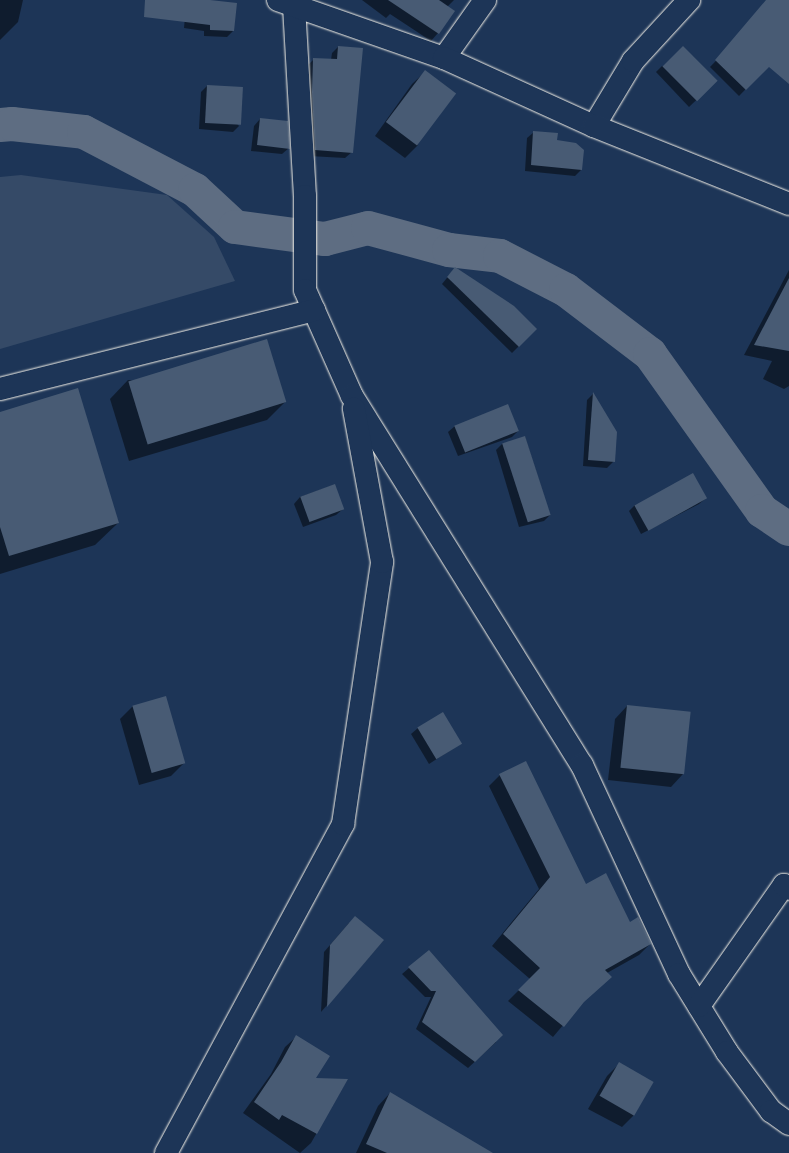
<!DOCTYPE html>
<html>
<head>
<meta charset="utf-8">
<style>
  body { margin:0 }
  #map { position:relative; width:789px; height:1153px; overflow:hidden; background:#1d3557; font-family:Kalam,sans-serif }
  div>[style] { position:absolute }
  .green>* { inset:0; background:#354a67 }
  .shadow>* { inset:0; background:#0007 }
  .canal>* { height:34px; margin:-17px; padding:0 17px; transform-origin:17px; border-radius:17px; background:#5e6d82 }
  .building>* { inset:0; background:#485b74; transform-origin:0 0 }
  .roads { filter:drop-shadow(0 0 1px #f4f1e8) drop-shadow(0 0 1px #f4f1e8) }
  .minor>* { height:22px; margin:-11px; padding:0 11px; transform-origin:11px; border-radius:11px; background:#1d3557 }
  .major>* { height:22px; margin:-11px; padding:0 11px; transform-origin:11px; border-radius:11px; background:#1d3557 }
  span { translate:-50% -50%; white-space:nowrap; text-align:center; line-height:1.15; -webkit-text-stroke:3px #1d3557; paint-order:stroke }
</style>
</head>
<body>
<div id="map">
  <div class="green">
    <div style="clip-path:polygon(21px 175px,167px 195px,214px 237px,235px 281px,0 349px,0 177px)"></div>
  </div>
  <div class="shadow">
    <div style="clip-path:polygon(0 0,23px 0,18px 22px,0 40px)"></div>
    <div style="clip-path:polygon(192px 0,201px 0,233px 31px,227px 37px,204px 36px,204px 31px,184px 28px,186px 5px)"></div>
    <div style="clip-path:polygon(362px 0,454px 0,447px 7px,438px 33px,431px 41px,390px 14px,386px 18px)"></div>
    <div style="clip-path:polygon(736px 40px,770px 64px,739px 96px,710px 67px)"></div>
    <div style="clip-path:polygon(338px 47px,352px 152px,345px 158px,309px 156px,307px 66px,314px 59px,331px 60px,332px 53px)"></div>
    <div style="clip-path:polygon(662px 66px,710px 87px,689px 107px,656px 72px)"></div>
    <div style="clip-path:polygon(425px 72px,418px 145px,405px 158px,375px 136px,412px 84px)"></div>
    <div style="clip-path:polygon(207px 86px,239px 126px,233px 132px,199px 129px,201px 92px)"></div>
    <div style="clip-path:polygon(260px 119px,289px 148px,282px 154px,251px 151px,254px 126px)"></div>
    <div style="clip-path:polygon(534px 132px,556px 141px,581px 170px,575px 176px,525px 171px,527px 138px)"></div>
    <div style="clip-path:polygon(455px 268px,536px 329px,512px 353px,442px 284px)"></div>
    <div style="clip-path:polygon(789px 270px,789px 386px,784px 389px,763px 379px,772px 361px,744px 355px)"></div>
    <div style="clip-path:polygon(128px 380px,285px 402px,267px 420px,129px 461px,110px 399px)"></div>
    <div style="clip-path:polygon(593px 394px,614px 461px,607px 468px,583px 466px,587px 400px)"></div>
    <div style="clip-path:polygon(0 413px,118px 523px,95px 545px,0 574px)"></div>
    <div style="clip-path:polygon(455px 426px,518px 431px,512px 437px,458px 456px,448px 432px)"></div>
    <div style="clip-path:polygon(525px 437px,550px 515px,544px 521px,519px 527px,496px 450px,502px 444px)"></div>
    <div style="clip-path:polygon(334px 485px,343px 509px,336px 515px,303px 527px,294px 504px,300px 497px)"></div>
    <div style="clip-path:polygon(706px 498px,699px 504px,641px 534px,629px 511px,635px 505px)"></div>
    <div style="clip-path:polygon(133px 706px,184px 763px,171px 776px,139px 785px,120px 719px)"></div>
    <div style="clip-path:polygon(627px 706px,683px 774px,671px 787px,608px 780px,615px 719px)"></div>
    <div style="clip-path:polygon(418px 728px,460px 744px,429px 764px,411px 734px)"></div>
    <div style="clip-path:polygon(500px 775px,585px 885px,650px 944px,639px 955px,607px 973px,553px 1037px,508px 1001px,530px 979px,492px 946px,539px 889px,489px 786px)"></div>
    <div style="clip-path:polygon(349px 923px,383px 941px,321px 1012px,324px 952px)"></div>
    <div style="clip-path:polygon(429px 951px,496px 1042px,468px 1068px,416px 1029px,431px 997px,425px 997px,402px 974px)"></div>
    <div style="clip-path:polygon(296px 1037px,314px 1079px,347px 1080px,311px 1143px,300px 1153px,243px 1113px,271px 1074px,285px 1047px)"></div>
    <div style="clip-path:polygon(620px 1063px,634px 1115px,622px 1127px,588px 1109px,607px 1076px)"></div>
    <div style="clip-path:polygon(390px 1093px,444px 1153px,356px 1153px,378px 1106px)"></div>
  </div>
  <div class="canal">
    <div style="left:0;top:125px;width:12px;rotate:-5deg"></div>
    <div style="left:12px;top:124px;width:72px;rotate:6.3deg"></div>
    <div style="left:84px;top:132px;width:125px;rotate:27.6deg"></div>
    <div style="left:195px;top:190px;width:54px;rotate:42.8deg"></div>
    <div style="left:235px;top:227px;width:91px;rotate:7.6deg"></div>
    <div style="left:325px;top:239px;width:44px;rotate:-14.3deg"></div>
    <div style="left:368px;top:228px;width:84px;rotate:15.2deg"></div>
    <div style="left:449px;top:250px;width:51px;rotate:6.7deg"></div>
    <div style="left:500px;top:256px;width:74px;rotate:27.3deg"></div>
    <div style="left:566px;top:290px;width:106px;rotate:37.3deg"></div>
    <div style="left:650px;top:354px;width:193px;rotate:54.5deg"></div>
    <div style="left:762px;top:511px;width:32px;rotate:34deg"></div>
  </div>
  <div class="building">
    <div style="clip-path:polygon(145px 0,210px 0,237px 3px,234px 31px,210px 30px,210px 25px,144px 17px)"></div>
    <div style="clip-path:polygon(388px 0,439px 0,455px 11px,439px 34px)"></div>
    <div style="clip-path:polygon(766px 0,789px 0,789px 84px,769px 67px,746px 90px,715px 60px)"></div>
    <div style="clip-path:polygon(338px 46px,363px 48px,353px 153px,315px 150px,312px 92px,313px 58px,337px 59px)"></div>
    <div style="left:683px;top:46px;width:49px;height:29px;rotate:45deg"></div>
    <div style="left:425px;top:70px;width:39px;height:65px;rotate:37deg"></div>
    <div style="left:207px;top:85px;width:36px;height:38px;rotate:3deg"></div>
    <div style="clip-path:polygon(260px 118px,288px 121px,290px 149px,257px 145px)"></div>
    <div style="clip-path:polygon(533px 131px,558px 133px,557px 140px,576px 143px,584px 150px,582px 170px,531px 165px)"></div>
    <div style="clip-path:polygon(455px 267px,514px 306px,537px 329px,519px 347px,447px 277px)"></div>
    <div style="clip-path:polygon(789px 278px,789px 351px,754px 345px)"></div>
    <div style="left:267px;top:339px;width:66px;height:145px;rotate:73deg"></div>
    <div style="clip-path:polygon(78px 388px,119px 523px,9px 556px,0 527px,0 412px)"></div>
    <div style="clip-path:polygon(593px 392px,617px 432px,615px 462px,588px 460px)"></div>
    <div style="left:508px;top:404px;width:29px;height:58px;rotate:68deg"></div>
    <div style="left:525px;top:436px;width:83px;height:24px;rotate:72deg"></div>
    <div style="left:693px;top:473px;width:29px;height:67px;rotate:61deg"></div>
    <div style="left:335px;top:484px;width:27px;height:37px;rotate:70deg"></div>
    <div style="left:166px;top:696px;width:70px;height:35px;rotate:74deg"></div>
    <div style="left:627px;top:705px;width:64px;height:63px;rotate:6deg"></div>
    <div style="left:443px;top:712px;width:37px;height:30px;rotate:59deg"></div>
    <div style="clip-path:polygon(526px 761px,586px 884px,606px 873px,630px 922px,638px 917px,651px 944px,605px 970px,612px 977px,584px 1002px,564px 1027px,518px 990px,540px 968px,503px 934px,550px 877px,499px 774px)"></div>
    <div style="clip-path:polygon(355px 916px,384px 940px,327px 1007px,330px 945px)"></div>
    <div style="clip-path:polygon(429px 950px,503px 1035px,475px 1062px,422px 1022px,436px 991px,431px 991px,408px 967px)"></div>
    <div style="clip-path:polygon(296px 1035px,330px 1056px,316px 1078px,348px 1079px,317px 1134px,282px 1115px,279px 1120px,254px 1102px,281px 1062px)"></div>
    <div style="left:619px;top:1062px;width:40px;height:39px;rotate:30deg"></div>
    <div style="clip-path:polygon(390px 1092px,493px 1153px,387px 1153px,366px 1144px)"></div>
  </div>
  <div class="roads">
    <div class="minor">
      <div style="left:294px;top:6px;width:190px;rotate:86.7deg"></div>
      <div style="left:305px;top:196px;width:94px;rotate:90deg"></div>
      <div style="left:305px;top:290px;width:116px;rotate:66.1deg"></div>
      <div style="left:352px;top:396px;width:435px;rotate:58.1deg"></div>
      <div style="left:582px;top:765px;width:230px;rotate:65.1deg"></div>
      <div style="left:679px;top:974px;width:92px;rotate:58.4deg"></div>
      <div style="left:727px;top:1052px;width:74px;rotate:53.3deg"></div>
      <div style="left:771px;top:1111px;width:22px;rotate:36deg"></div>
      <div style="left:444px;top:58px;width:71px;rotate:-54.7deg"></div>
      <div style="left:594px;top:126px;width:76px;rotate:-59deg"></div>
      <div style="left:633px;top:61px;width:83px;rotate:-47.4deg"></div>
      <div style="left:0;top:389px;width:324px;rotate:-14.1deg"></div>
      <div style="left:699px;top:1006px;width:148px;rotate:-54.9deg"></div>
      <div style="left:784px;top:885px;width:6px;rotate:39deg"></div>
      <div style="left:166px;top:1153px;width:374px;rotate:-61.7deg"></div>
      <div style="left:343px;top:824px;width:265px;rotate:-81.5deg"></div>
      <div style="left:382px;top:562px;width:156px;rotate:-100.4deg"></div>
    </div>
    <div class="major">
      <div style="left:278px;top:0;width:176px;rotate:19.3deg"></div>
      <div style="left:444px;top:58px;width:165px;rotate:24.4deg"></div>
      <div style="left:594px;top:126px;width:210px;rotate:21.8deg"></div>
    </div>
  </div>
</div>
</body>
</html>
